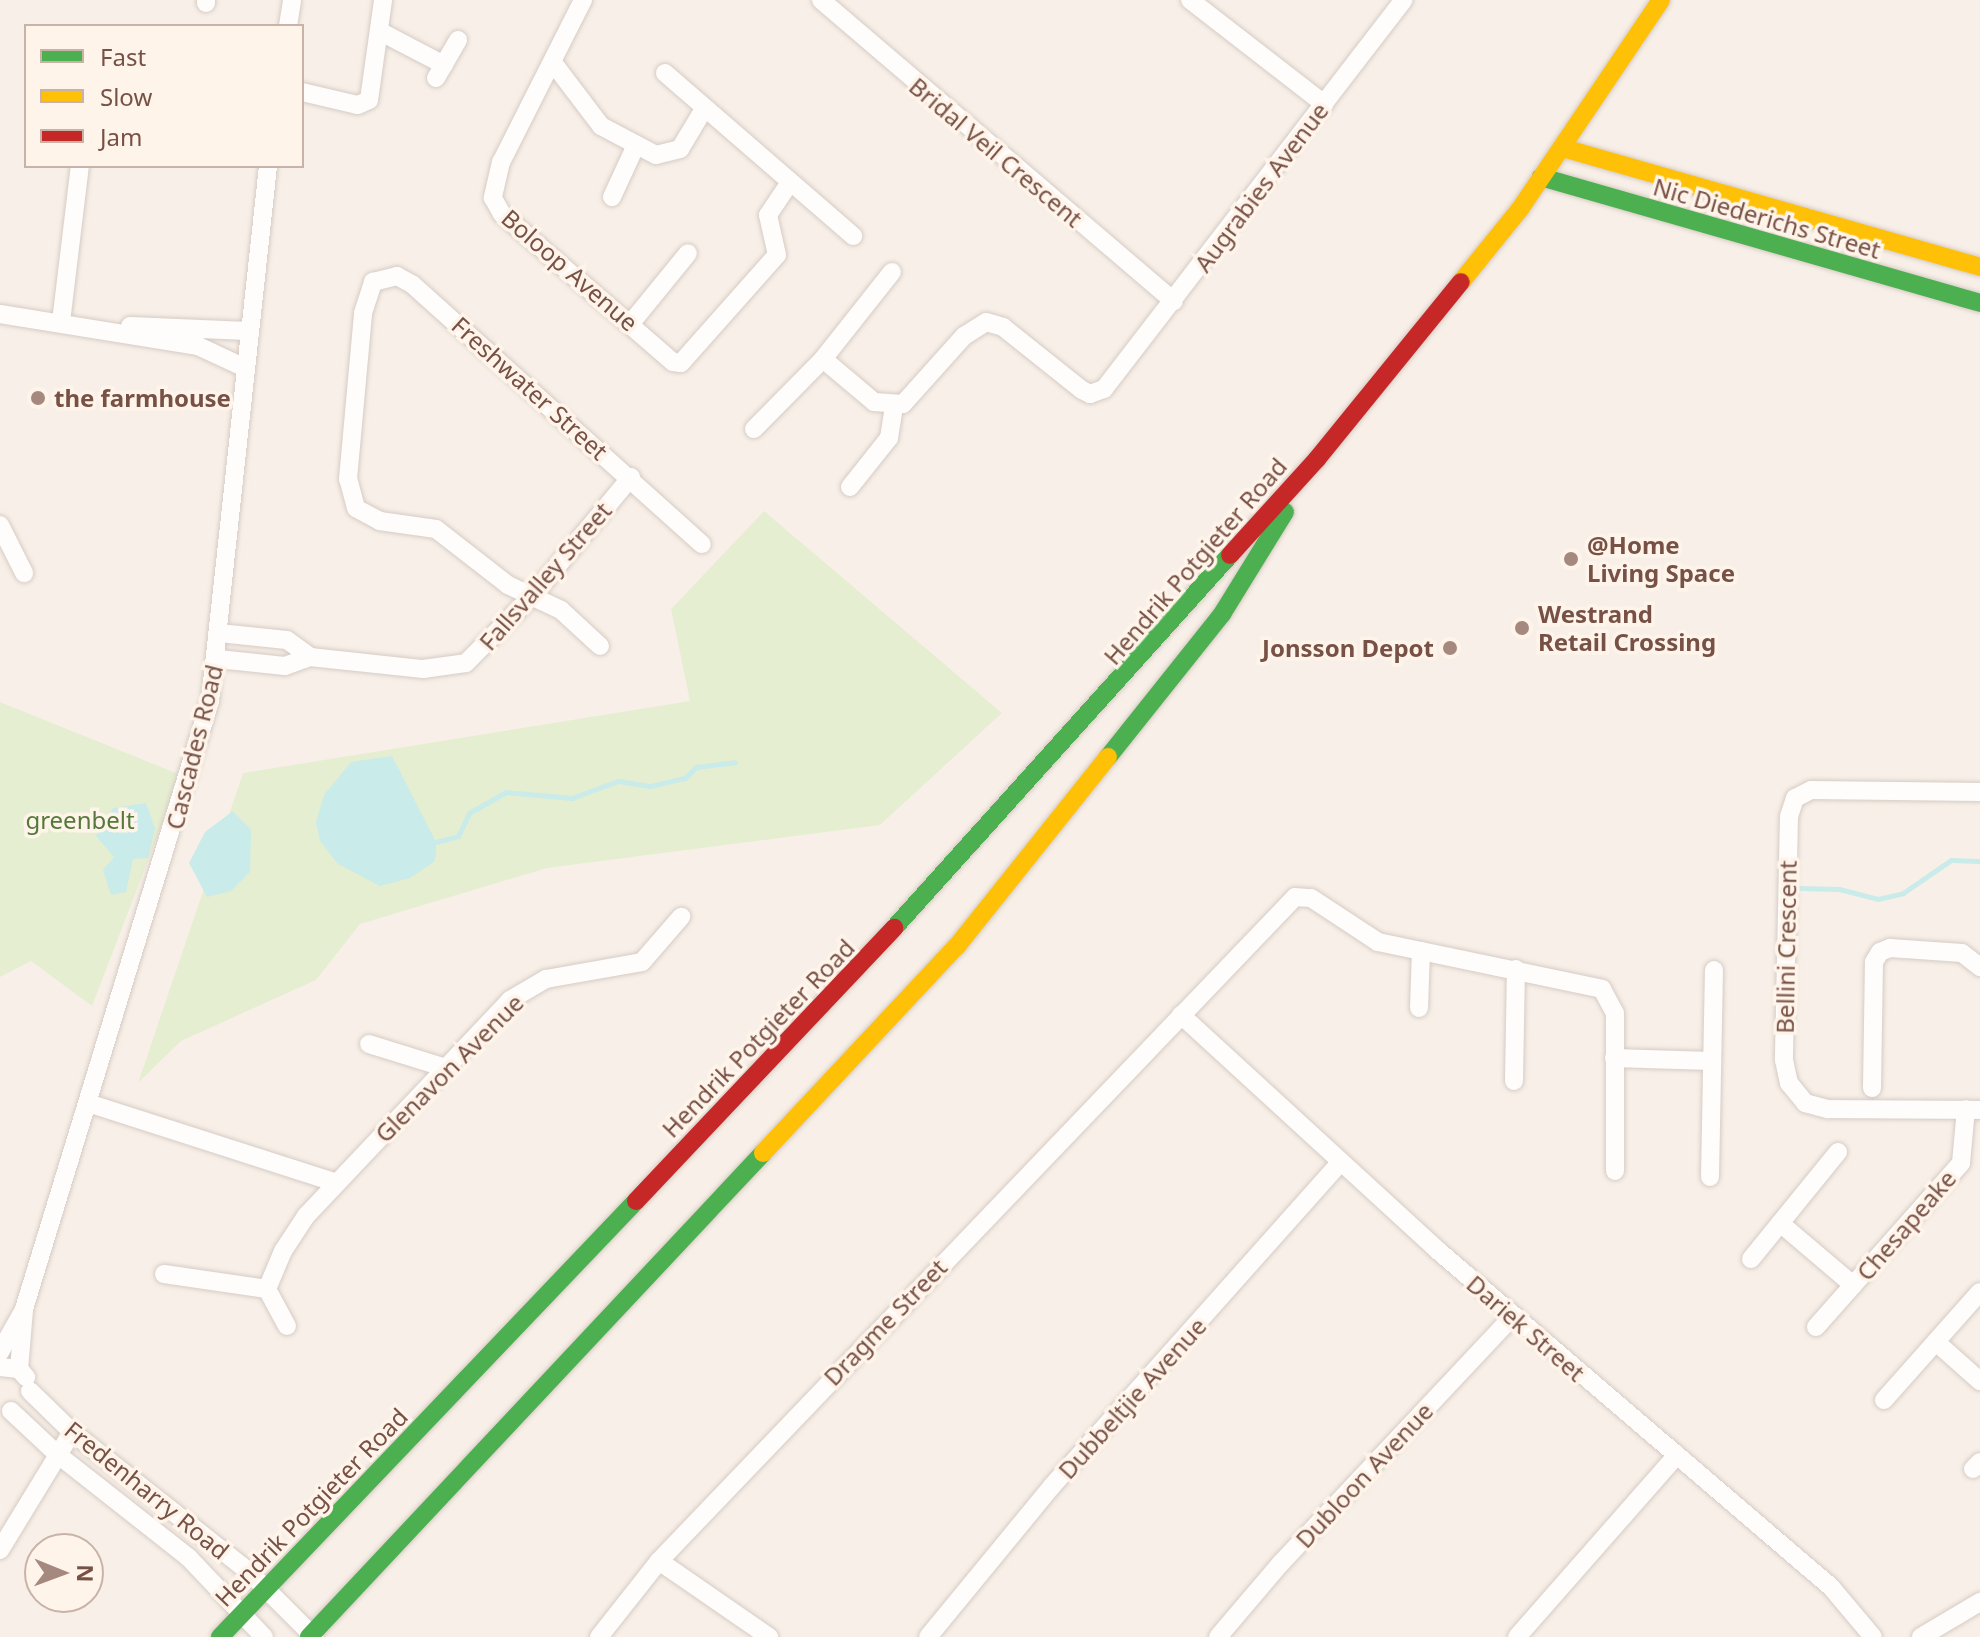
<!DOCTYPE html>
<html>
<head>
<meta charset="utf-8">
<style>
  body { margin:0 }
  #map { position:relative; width:1980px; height:1637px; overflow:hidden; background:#f8f0e8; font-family:"Noto Sans",sans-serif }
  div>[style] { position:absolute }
  .green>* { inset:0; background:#e6eed1 }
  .water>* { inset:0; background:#c9ebe9 }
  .stream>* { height:5px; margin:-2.5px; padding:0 2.5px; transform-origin:2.5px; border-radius:2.5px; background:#c9ebe9 }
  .roads { filter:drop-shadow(0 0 2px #d6cbc5) drop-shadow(0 0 2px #d6cbc5) }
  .street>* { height:18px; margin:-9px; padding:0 9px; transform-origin:9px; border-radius:9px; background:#fefdfc }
  .fast>* { height:18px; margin:-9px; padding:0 9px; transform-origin:9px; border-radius:9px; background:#4caf50 }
  .slow>* { height:18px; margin:-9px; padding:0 9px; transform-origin:9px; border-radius:9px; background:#ffc107 }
  .jam>* { height:18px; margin:-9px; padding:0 9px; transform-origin:9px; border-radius:9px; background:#c62828 }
  .dots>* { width:22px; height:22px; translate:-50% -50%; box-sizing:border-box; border:4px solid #fff4ea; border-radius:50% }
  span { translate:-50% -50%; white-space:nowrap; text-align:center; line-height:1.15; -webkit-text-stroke:7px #fff4ea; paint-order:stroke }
  .street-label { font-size:24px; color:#785146 }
  .poi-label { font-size:24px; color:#785146; font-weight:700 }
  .left { translate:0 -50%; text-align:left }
  .right { translate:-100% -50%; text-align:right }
  .park-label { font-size:24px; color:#55793b }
  .legend { position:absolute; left:24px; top:24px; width:280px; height:144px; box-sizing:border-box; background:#fff4ea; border:2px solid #c9b3a8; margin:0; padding:10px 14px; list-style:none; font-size:24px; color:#785146 }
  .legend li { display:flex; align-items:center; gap:16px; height:40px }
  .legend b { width:40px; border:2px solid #c9b3a8 }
  .north { position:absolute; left:24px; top:1533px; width:80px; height:80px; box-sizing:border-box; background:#fff4ea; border:2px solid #c9b3a8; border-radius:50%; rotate:91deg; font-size:22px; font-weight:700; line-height:32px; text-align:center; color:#785146 }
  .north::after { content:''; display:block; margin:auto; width:28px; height:36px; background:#a5897f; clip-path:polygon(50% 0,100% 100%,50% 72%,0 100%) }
</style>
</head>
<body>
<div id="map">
  <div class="green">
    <div style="clip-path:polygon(764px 511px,1002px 713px,880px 825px,547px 868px,360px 924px,316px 980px,181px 1041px,138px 1083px,243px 773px,690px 701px,671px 609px)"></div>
    <div style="clip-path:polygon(0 702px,181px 775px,92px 1006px,31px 961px,0 977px)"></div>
  </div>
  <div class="water">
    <div style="clip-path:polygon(392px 756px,436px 842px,436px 853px,434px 862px,410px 878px,380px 886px,338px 864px,320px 841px,316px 822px,324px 795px,351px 762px)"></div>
    <div style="clip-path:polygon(146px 803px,155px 828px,148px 858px,133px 859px,126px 892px,111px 895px,103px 870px,114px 857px,96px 836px,113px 808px)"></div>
    <div style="clip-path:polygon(233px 811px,251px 830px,250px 872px,231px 891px,207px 897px,189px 863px,205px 832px)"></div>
  </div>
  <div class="stream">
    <div style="left:436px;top:842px;width:23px;rotate:-15deg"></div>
    <div style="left:458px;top:836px;width:25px;rotate:-64deg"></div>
    <div style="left:469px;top:813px;width:43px;rotate:-29.6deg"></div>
    <div style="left:506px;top:792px;width:66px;rotate:5.2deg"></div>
    <div style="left:572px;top:798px;width:49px;rotate:-20.3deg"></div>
    <div style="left:618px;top:781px;width:32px;rotate:9deg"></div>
    <div style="left:650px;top:786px;width:36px;rotate:-13deg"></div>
    <div style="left:685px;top:778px;width:16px;rotate:-45deg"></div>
    <div style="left:696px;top:767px;width:39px;rotate:-7deg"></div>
    <div style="left:1798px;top:888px;width:41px;rotate:1.4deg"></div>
    <div style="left:1839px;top:889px;width:40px;rotate:14.4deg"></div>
    <div style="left:1878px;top:899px;width:26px;rotate:-13deg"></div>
    <div style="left:1903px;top:893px;width:58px;rotate:-34.5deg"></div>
    <div style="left:1951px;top:860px;width:28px;rotate:2deg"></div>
  </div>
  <div class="roads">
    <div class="street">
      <div style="left:583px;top:0;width:182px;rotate:116.8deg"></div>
      <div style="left:501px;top:162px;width:37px;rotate:103deg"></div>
      <div style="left:493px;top:198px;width:18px;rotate:61deg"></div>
      <div style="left:502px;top:214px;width:226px;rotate:40.9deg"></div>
      <div style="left:673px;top:362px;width:8px;rotate:7deg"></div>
      <div style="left:681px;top:363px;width:144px;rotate:-48.4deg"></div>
      <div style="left:777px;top:255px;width:41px;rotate:-102.7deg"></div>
      <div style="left:768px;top:215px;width:37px;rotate:-56deg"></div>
      <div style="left:821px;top:0;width:464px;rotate:40.5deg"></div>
      <div style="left:1190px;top:0;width:170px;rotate:37.8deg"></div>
      <div style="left:206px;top:3px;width:3px;rotate:-90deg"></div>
      <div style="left:288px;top:26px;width:26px;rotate:-81deg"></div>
      <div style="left:381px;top:32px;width:71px;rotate:27.6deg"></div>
      <div style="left:554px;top:64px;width:78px;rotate:52.8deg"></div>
      <div style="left:601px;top:126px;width:62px;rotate:27.8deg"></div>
      <div style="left:656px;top:155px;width:25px;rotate:-14deg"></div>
      <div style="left:680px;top:149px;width:47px;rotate:-59deg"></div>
      <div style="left:665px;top:73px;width:249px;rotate:40.9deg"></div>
      <div style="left:436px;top:78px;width:44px;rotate:-59.9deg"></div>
      <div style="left:302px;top:92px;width:57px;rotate:13.1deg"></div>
      <div style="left:358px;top:105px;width:12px;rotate:-24deg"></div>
      <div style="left:369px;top:100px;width:101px;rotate:-82deg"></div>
      <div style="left:612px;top:197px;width:57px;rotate:-65.2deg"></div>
      <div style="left:0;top:314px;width:201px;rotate:9.2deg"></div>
      <div style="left:198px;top:346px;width:50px;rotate:25deg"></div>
      <div style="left:61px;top:322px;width:157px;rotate:-83.1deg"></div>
      <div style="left:631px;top:323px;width:90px;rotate:-50.8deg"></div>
      <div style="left:130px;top:326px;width:118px;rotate:2.4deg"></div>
      <div style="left:823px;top:359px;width:111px;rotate:-51.6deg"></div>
      <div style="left:754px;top:429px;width:98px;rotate:-45.4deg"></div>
      <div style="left:823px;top:359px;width:67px;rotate:40.1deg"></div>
      <div style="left:874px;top:402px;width:29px;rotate:4deg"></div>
      <div style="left:903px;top:404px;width:91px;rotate:-48.1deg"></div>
      <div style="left:964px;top:336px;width:26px;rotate:-32deg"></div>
      <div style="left:986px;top:322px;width:18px;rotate:16deg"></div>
      <div style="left:1003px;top:327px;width:101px;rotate:38.6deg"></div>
      <div style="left:1082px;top:390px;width:9px;rotate:27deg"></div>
      <div style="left:1090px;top:394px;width:15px;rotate:-20deg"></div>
      <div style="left:1104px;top:389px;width:491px;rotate:-52.4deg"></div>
      <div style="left:850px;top:487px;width:63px;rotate:-51.5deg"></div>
      <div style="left:889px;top:438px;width:32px;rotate:-81deg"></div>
      <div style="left:0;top:525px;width:54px;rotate:63.4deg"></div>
      <div style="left:219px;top:633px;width:68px;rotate:5.9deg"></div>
      <div style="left:287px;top:640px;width:29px;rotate:36deg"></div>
      <div style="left:600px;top:646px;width:53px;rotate:-137.3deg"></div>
      <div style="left:561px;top:610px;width:59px;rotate:-154.7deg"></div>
      <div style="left:508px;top:585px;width:91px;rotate:-142.1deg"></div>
      <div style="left:436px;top:529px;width:57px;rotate:-171.9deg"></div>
      <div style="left:380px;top:521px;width:27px;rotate:-152deg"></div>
      <div style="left:356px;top:508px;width:30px;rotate:-105deg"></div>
      <div style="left:348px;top:479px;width:167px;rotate:-84.8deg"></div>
      <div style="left:363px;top:313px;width:33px;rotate:-72deg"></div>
      <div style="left:373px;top:282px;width:25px;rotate:-14deg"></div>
      <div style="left:397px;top:276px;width:18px;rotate:29deg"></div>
      <div style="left:413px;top:285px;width:388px;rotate:41.9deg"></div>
      <div style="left:218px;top:659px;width:67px;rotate:6deg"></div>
      <div style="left:285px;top:666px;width:27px;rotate:-20deg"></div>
      <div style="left:310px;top:657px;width:114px;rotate:6.1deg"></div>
      <div style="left:423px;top:669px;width:43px;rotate:-7.9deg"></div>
      <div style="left:466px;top:663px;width:97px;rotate:-45.4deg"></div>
      <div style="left:534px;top:594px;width:152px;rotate:-50.3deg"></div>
      <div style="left:1980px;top:792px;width:169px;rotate:-179.3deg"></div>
      <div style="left:1811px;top:790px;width:18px;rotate:153deg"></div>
      <div style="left:1795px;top:798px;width:19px;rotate:108deg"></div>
      <div style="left:1789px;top:816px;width:244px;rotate:91.2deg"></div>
      <div style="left:1784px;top:1060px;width:24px;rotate:78deg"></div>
      <div style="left:1789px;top:1083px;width:26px;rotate:51deg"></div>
      <div style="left:1805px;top:1103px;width:24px;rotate:15deg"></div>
      <div style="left:1828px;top:1109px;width:152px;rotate:0.4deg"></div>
      <div style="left:1419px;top:1008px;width:57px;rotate:-88deg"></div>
      <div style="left:1181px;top:1015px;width:345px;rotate:42.5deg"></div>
      <div style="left:1435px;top:1248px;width:521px;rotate:40.57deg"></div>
      <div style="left:1831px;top:1587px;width:65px;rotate:50deg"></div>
      <div style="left:369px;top:1044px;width:81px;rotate:17.3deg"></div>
      <div style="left:1614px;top:1058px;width:96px;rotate:1.8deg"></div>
      <div style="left:1514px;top:1081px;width:112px;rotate:-89deg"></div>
      <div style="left:1872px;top:1088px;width:126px;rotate:-89.1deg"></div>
      <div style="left:1874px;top:962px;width:12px;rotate:-59deg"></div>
      <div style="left:1880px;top:952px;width:11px;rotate:-22deg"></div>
      <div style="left:1890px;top:948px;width:72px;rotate:4deg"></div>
      <div style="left:1962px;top:953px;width:23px;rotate:38deg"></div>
      <div style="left:91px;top:1104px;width:258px;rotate:17.8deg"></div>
      <div style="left:1710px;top:1177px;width:207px;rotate:-88.9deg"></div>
      <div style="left:1780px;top:1223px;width:96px;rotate:40.3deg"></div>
      <div style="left:1751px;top:1259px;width:138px;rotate:-50.9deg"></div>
      <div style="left:164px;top:1274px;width:104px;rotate:8.3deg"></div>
      <div style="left:267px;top:1289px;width:41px;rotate:-67.2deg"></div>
      <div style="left:283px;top:1251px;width:42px;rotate:-56.7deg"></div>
      <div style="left:306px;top:1216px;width:297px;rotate:-46.6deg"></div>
      <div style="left:510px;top:1000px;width:42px;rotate:-30.3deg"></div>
      <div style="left:546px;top:979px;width:97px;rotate:-10deg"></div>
      <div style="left:642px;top:962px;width:60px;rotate:-49.1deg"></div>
      <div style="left:267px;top:1289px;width:42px;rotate:61.6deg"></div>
      <div style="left:1816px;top:1327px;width:219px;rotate:-48.5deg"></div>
      <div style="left:1961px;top:1163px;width:54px;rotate:-84.7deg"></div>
      <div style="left:1936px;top:1342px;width:59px;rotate:41.6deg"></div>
      <div style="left:0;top:1352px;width:45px;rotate:-60.6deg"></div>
      <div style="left:0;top:1367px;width:19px;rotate:6deg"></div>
      <div style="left:19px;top:1369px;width:11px;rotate:49deg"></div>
      <div style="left:19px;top:1369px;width:60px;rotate:-85.2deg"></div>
      <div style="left:24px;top:1309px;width:636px;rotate:-72.99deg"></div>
      <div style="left:210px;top:701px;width:538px;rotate:-83.81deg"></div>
      <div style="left:30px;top:1391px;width:59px;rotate:44.3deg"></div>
      <div style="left:72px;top:1432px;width:226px;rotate:38.3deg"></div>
      <div style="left:249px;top:1572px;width:92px;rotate:45deg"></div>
      <div style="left:1884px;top:1400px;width:144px;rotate:-48.4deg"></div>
      <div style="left:11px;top:1411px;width:63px;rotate:43.1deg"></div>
      <div style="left:57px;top:1454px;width:168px;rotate:38.2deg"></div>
      <div style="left:189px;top:1558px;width:109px;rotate:46.5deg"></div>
      <div style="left:1973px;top:1469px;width:10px;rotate:-45deg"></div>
      <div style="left:0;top:1550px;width:138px;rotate:-58.6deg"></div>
      <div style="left:659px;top:1561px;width:134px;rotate:34.6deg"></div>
      <div style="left:599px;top:1637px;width:97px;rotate:-51.7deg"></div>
      <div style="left:659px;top:1561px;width:919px;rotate:-46.23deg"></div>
      <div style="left:1295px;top:897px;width:16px;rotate:4deg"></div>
      <div style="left:1311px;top:898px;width:80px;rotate:33.3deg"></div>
      <div style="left:1378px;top:942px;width:229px;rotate:11.8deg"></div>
      <div style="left:1602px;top:989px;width:27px;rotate:62deg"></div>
      <div style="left:1615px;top:1013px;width:158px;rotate:90deg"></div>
      <div style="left:928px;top:1637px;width:195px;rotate:-50.6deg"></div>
      <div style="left:1052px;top:1486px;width:433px;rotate:-48.3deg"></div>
      <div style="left:1218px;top:1637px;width:97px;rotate:-49.6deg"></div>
      <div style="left:1281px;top:1563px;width:339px;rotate:-46.8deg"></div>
      <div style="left:1517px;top:1637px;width:238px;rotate:-48.7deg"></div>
      <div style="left:1921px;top:1637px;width:69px;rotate:-30.7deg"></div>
    </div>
    <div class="fast">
      <div style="left:1541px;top:177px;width:457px;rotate:16deg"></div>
      <div style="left:1108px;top:757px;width:183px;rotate:-51.4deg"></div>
      <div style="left:1222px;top:614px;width:120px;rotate:-58.3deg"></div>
      <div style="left:894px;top:928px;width:502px;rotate:-47.99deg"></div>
      <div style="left:220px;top:1637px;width:603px;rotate:-46.34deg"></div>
      <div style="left:309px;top:1637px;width:664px;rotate:-46.83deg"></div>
    </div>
    <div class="slow">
      <div style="left:1563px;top:148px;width:434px;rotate:15.9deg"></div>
      <div style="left:1461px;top:282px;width:94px;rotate:-51.1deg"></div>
      <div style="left:1520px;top:209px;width:252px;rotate:-56deg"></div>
      <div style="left:763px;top:1153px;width:284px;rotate:-46.9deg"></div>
      <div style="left:957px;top:946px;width:242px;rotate:-51.4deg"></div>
    </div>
    <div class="jam">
      <div style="left:1230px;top:555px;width:130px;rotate:-47.8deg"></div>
      <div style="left:1317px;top:459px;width:228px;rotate:-50.9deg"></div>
      <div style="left:636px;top:1201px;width:376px;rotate:-46.6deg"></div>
    </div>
  </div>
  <div class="dots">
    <div style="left:38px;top:398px;background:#a5897f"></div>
    <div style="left:1571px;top:559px;background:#a5897f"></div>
    <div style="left:1522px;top:628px;background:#a5897f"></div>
    <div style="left:1450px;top:648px;background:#a5897f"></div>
  </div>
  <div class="street-label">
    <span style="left:996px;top:152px;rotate:40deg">Bridal Veil Crescent</span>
    <span style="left:1261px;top:187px;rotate:-53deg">Augrabies Avenue</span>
    <span style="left:1767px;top:218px;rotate:16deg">Nic Diederichs Street</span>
    <span style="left:570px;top:270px;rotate:41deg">Boloop Avenue</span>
    <span style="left:530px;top:388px;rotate:42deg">Freshwater Street</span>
    <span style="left:1195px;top:561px;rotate:-49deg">Hendrik Potgieter Road</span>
    <span style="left:545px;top:576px;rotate:-49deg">Fallsvalley Street</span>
    <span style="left:194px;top:747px;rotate:-76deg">Cascades Road</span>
    <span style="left:1786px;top:947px;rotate:-89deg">Bellini Crescent</span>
    <span style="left:758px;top:1038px;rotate:-46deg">Hendrik Potgieter Road</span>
    <span style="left:449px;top:1068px;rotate:-45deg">Glenavon Avenue</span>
    <span style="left:1906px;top:1225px;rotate:-49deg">Chesapeake</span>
    <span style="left:885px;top:1322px;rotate:-46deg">Dragme Street</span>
    <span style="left:1526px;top:1328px;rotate:41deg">Dariek Street</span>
    <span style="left:1132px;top:1398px;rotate:-48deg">Dubbeltjie Avenue</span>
    <span style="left:1364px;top:1475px;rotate:-47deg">Dubloon Avenue</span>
    <span style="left:147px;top:1490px;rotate:39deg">Fredenharry Road</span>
    <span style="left:311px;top:1507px;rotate:-46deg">Hendrik Potgieter Road</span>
  </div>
  <div class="poi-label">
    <span class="left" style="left:54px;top:398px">the farmhouse</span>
    <span class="left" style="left:1587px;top:559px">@Home<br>Living Space</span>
    <span class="left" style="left:1538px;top:628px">Westrand<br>Retail Crossing</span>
    <span class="right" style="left:1434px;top:648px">Jonsson Depot</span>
  </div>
  <div class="park-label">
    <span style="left:80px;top:820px">greenbelt</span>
  </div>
  <ul class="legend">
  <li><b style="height:10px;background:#4caf50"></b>Fast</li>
  <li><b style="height:10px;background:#ffc107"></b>Slow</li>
  <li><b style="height:10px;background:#c62828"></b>Jam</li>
  </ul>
  <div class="north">N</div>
</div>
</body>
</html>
